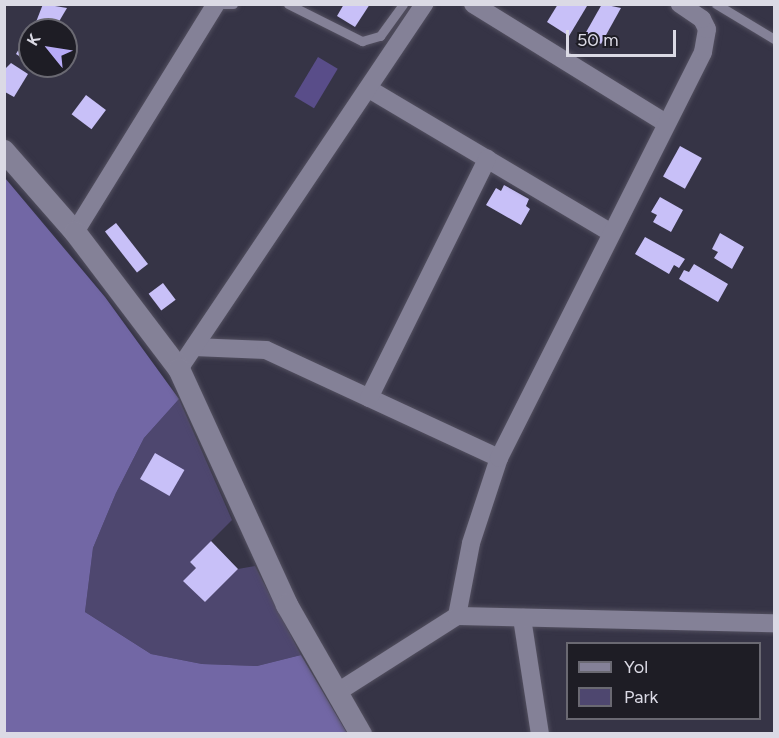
<!DOCTYPE html>
<html>
<head>
<meta charset="utf-8">
<style>
  body { margin:0 }
  #map { position:relative; width:779px; height:738px; overflow:hidden; background:#363446; font-family:Figtree,sans-serif }
  div>[style] { position:absolute }
  .green>* { inset:0; background:#4e476f }
  .forest>* { inset:0; background:#7267a5 }
  .water>* { inset:0; background:#594d89; transform-origin:0 0 }
  .building>* { inset:0; background:#c8c0f8; transform-origin:0 0 }
  .roads { filter:drop-shadow(0 0 2px #535060) drop-shadow(0 0 2px #535060) }
  .service>* { height:9px; margin:-4.5px; padding:0 4.5px; transform-origin:4.5px; border-radius:4.5px; background:#848197 }
  .minor>* { height:18px; margin:-9px; padding:0 9px; transform-origin:9px; border-radius:9px; background:#848197 }
  .tertiary>* { height:22px; margin:-11px; padding:0 11px; transform-origin:11px; border-radius:11px; background:#848197 }
  span { translate:-50% -50%; white-space:nowrap; text-align:center; line-height:1.15; -webkit-text-stroke:6px #1e1d25; paint-order:stroke }
  .frame { position:absolute; inset:0; border:6px solid #dbdae5; pointer-events:none }
  .legend { position:absolute; left:566px; top:642px; width:195px; height:78px; box-sizing:border-box; background:#1e1d25; border:2px solid #6a6972; margin:0; padding:8px 10px; list-style:none; font-size:18px; color:#dbdae5 }
  .legend li { display:flex; align-items:center; gap:12px; height:30px }
  .legend b { width:30px; border:2px solid #6a6972 }
  .north { position:absolute; left:18px; top:18px; width:60px; height:60px; box-sizing:border-box; background:#1e1d25; border:2px solid #6a6972; border-radius:50%; rotate:300deg; font-size:16px; font-weight:700; line-height:24px; text-align:center; color:#dbdae5 }
  .north::after { content:''; display:block; margin:auto; width:21px; height:27px; background:#b7abf7; clip-path:polygon(50% 0,100% 100%,50% 72%,0 100%) }
  .scale { position:absolute; left:566px; top:30px; width:110px; height:27px; box-sizing:border-box; border:3px solid #dbdae5; border-top:0; padding-left:8px; font-size:18px; line-height:21px; white-space:nowrap; color:#dbdae5; -webkit-text-stroke:4px #1e1d25; paint-order:stroke }
</style>
</head>
<body>
<div id="map">
  <div class="green">
    <div style="clip-path:polygon(179px 399px,232px 520px,190px 562px,196px 568px,184px 581px,205px 602px,238px 569px,255px 566px,301px 655px,257px 666px,202px 664px,151px 654px,85px 612px,93px 548px,116px 493px,144px 438px)"></div>
  </div>
  <div class="forest">
    <div style="clip-path:polygon(5px 178px,105px 297px,179px 399px,144px 438px,116px 493px,93px 548px,85px 612px,151px 654px,202px 664px,257px 666px,301px 655px,347px 733px,5px 733px)"></div>
  </div>
  <div class="water">
    <div style="left:318px;top:57px;width:23px;height:46px;rotate:31deg"></div>
  </div>
  <div class="building">
    <div style="clip-path:polygon(43px 4px,67px 8px,54px 30px,36px 22px)"></div>
    <div style="clip-path:polygon(344px 4px,370px 4px,355px 27px,337px 16px)"></div>
    <div style="clip-path:polygon(558px 4px,587px 6px,569px 36px,547px 22px)"></div>
    <div style="clip-path:polygon(602px 4px,621px 8px,601px 44px,585px 34px)"></div>
    <div style="clip-path:polygon(30px 30px,30px 63px,16px 54px)"></div>
    <div style="clip-path:polygon(11px 63px,28px 74px,14px 97px,5px 92px,5px 69px)"></div>
    <div style="left:86px;top:95px;width:25px;height:24px;rotate:37deg"></div>
    <div style="left:680px;top:146px;width:25px;height:35px;rotate:29deg"></div>
    <div style="clip-path:polygon(504px 185px,529px 199px,526px 206px,530px 209px,521px 225px,486px 205px,496px 188px,501px 191px)"></div>
    <div style="clip-path:polygon(660px 197px,683px 210px,671px 232px,653px 222px,657px 215px,651px 212px)"></div>
    <div style="left:116px;top:223px;width:52px;height:14px;rotate:52deg"></div>
    <div style="clip-path:polygon(720px 233px,744px 247px,732px 269px,714px 258px,718px 252px,712px 249px)"></div>
    <div style="clip-path:polygon(645px 237px,685px 259px,679px 268px,674px 265px,669px 274px,635px 254px)"></div>
    <div style="clip-path:polygon(694px 264px,728px 284px,718px 302px,679px 279px,684px 270px,689px 272px)"></div>
    <div style="left:163px;top:283px;width:21px;height:18px;rotate:53deg"></div>
    <div style="left:155px;top:453px;width:34px;height:30px;rotate:30deg"></div>
    <div style="clip-path:polygon(211px 541px,238px 569px,205px 602px,183px 581px,196px 568px,190px 562px)"></div>
  </div>
  <div class="roads">
    <div class="service">
      <div style="left:222px;top:4px;width:11px"></div>
      <div style="left:288px;top:4px;width:83px;rotate:26.6deg"></div>
      <div style="left:362px;top:41px;width:19px;rotate:-16deg"></div>
      <div style="left:380px;top:36px;width:39px;rotate:-54deg"></div>
      <div style="left:716px;top:4px;width:68px;rotate:31.1deg"></div>
    </div>
    <div class="minor">
      <div style="left:473px;top:4px;width:227px;rotate:31.7deg"></div>
      <div style="left:369px;top:89px;width:282px;rotate:30.7deg"></div>
      <div style="left:75px;top:232px;width:268px;rotate:-58.3deg"></div>
      <div style="left:194px;top:347px;width:72px;rotate:2.4deg"></div>
      <div style="left:266px;top:350px;width:257px;rotate:24.9deg"></div>
      <div style="left:179px;top:369px;width:440px;rotate:-56.1deg"></div>
      <div style="left:369px;top:398px;width:267px;rotate:-63.7deg"></div>
      <div style="left:457px;top:616px;width:74px;rotate:-79.1deg"></div>
      <div style="left:471px;top:543px;width:89px;rotate:-71.8deg"></div>
      <div style="left:499px;top:458px;width:454px;rotate:-63.3deg"></div>
      <div style="left:703px;top:52px;width:23px;rotate:-80deg"></div>
      <div style="left:707px;top:29px;width:11px;rotate:-117deg"></div>
      <div style="left:702px;top:19px;width:27px;rotate:-146deg"></div>
      <div style="left:522px;top:618px;width:117px;rotate:81.2deg"></div>
      <div style="left:336px;top:693px;width:143px;rotate:-32.5deg"></div>
      <div style="left:457px;top:616px;width:317px;rotate:1.3deg"></div>
    </div>
    <div class="tertiary">
      <div style="left:4px;top:151px;width:108px;rotate:48.8deg"></div>
      <div style="left:75px;top:232px;width:172px;rotate:52.8deg"></div>
      <div style="left:179px;top:369px;width:260px;rotate:65.4deg"></div>
      <div style="left:287px;top:605px;width:149px;rotate:60.2deg"></div>
    </div>
  </div>
  <div class="frame"></div>
  <ul class="legend">
  <li><b style="height:8px;background:#848197"></b>Yol</li>
  <li><b style="height:16px;background:#4e476f"></b>Park</li>
  </ul>
  <div class="north">K</div>
  <div class="scale">50 m</div>
</div>
</body>
</html>
